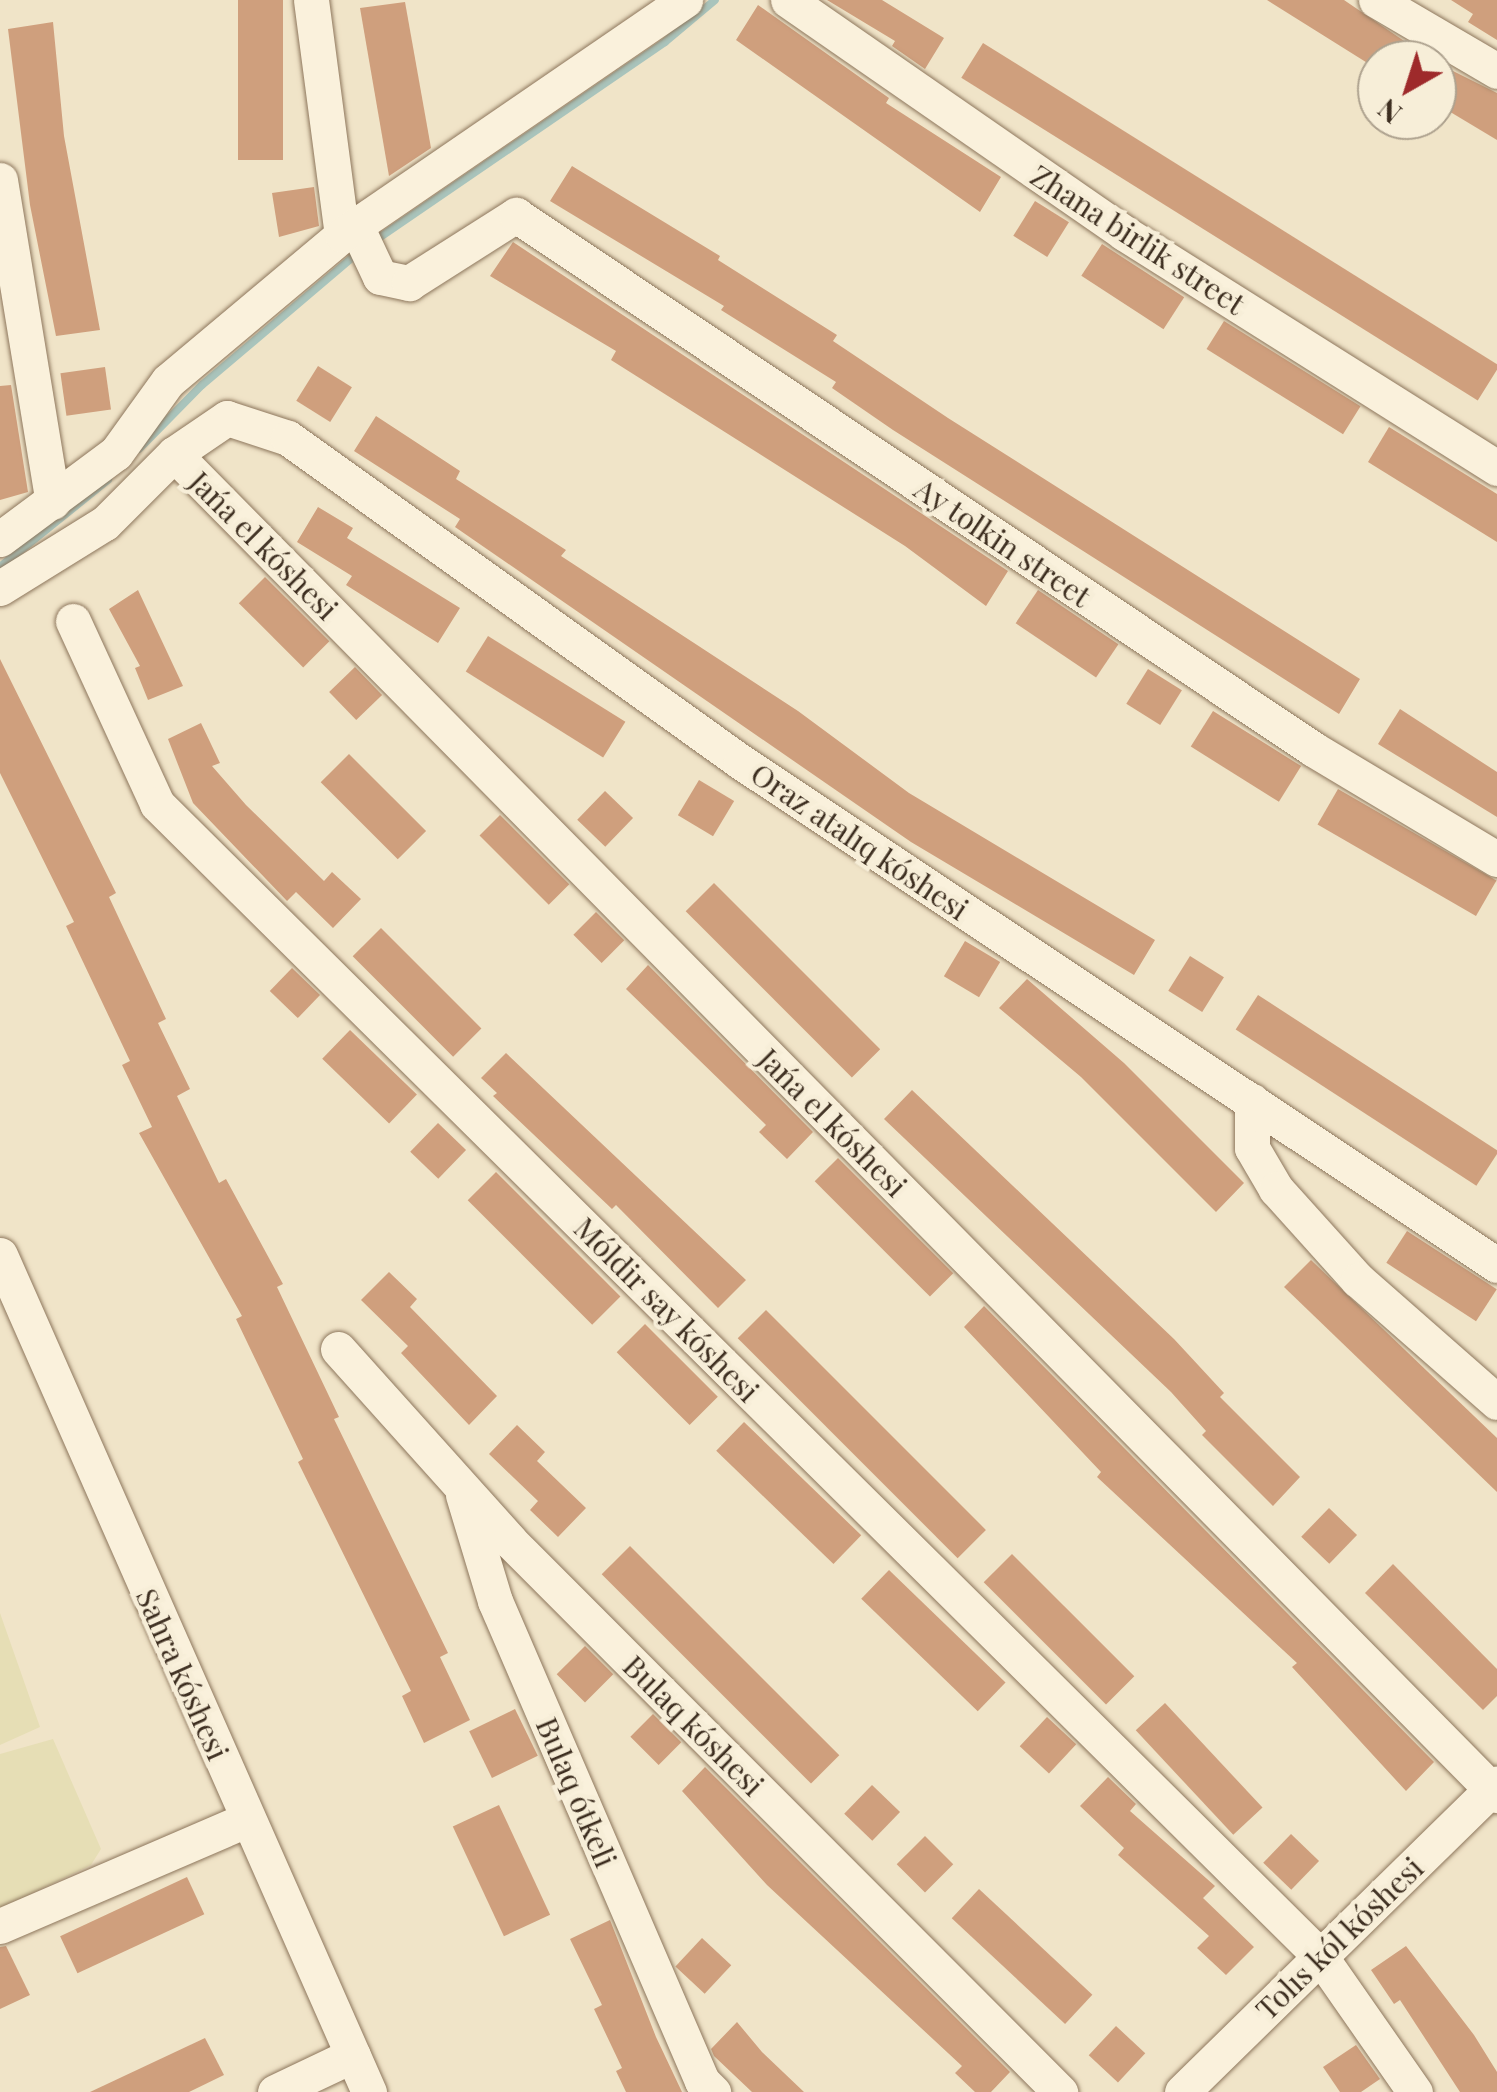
<!DOCTYPE html>
<html>
<head>
<meta charset="utf-8">
<style>
  body { margin:0 }
  #map { position:relative; width:1497px; height:2092px; overflow:hidden; background:#f0e4c8; font-family:"Playfair Display",serif }
  div>[style] { position:absolute }
  .farmland>* { inset:0; background:#e6deb5 }
  .stream>* { height:8px; margin:-4px; padding:0 4px; transform-origin:4px; border-radius:4px; background:#a9c4bc }
  .building>* { inset:0; background:#cf9f7d; transform-origin:0 0 }
  .roads { filter:drop-shadow(0 0 2px #8d765c) drop-shadow(0 0 2px #8d765c) }
  .minor>* { height:35px; margin:-17.5px; padding:0 17.5px; transform-origin:17.5px; border-radius:17.5px; background:#faf1dc }
  span { translate:-50% -50%; white-space:nowrap; text-align:center; line-height:1.15; -webkit-text-stroke:9px #f7eed8; paint-order:stroke }
  .street-label { font-size:30px; color:#3d2e20 }
  .north { position:absolute; left:1357px; top:40px; width:100px; height:100px; box-sizing:border-box; background:#f7eed8; border:2px solid #ada18e; border-radius:50%; rotate:219deg; font-size:28px; font-weight:700; line-height:40px; text-align:center; color:#3d2e20 }
  .north::after { content:''; display:block; margin:auto; width:35px; height:45px; background:#9e2a2b; clip-path:polygon(50% 0,100% 100%,50% 72%,0 100%) }
</style>
</head>
<body>
<div id="map">
  <div class="farmland">
    <div style="clip-path:polygon(0 1613px,40px 1727px,0 1745px)"></div>
    <div style="clip-path:polygon(53px 1739px,101px 1849px,91px 1865px,0 1909px,0 1754px)"></div>
  </div>
  <div class="stream">
    <div style="left:373px;top:242px;width:354px;rotate:-34.4deg"></div>
    <div style="left:665px;top:42px;width:65px;rotate:-40deg"></div>
    <div style="left:139px;top:449px;width:90px;rotate:-45.5deg"></div>
    <div style="left:202px;top:385px;width:206px;rotate:-40.3deg"></div>
    <div style="left:0;top:567px;width:139px;rotate:-38.9deg"></div>
  </div>
  <div class="building">
    <div style="left:238px;top:0;width:45px;height:160px"></div>
    <div style="clip-path:polygon(827px 0,882px 0,944px 38px,925px 69px,892px 46px,895px 41px)"></div>
    <div style="clip-path:polygon(1267px 0,1344px 0,1432px 60px,1377px 60px,1377px 69px)"></div>
    <div style="clip-path:polygon(1451px 0,1497px 0,1497px 40px,1468px 22px,1473px 14px)"></div>
    <div style="clip-path:polygon(405px 2px,431px 148px,389px 176px,360px 8px)"></div>
    <div style="clip-path:polygon(758px 5px,889px 98px,886px 103px,1001px 177px,980px 212px,736px 40px)"></div>
    <div style="clip-path:polygon(53px 22px,64px 136px,100px 330px,56px 336px,30px 205px,8px 29px)"></div>
    <div style="left:983px;top:43px;width:609px;height:41px;rotate:32deg"></div>
    <div style="clip-path:polygon(1437px 63px,1497px 93px,1497px 140px,1437px 104px)"></div>
    <div style="clip-path:polygon(572px 166px,720px 256px,718px 260px,837px 335px,833px 341px,948px 418px,1360px 679px,1339px 714px,893px 430px,832px 388px,836px 382px,721px 310px,724px 306px,550px 201px)"></div>
    <div style="clip-path:polygon(314px 187px,319px 226px,279px 237px,272px 193px)"></div>
    <div style="left:1035px;top:201px;width:40px;height:41px;rotate:32deg"></div>
    <div style="clip-path:polygon(513px 242px,1008px 571px,986px 606px,905px 546px,611px 360px,616px 351px,490px 276px)"></div>
    <div style="left:1102px;top:244px;width:98px;height:38px;rotate:33deg"></div>
    <div style="left:1224px;top:321px;width:161px;height:33px;rotate:32deg"></div>
    <div style="left:318px;top:366px;width:40px;height:41px;rotate:32deg"></div>
    <div style="left:105px;top:367px;width:43px;height:45px;rotate:82deg"></div>
    <div style="clip-path:polygon(11px 385px,28px 492px,0 500px,0 386px)"></div>
    <div style="clip-path:polygon(376px 416px,460px 471px,456px 479px,566px 550px,561px 556px,798px 711px,909px 793px,1155px 940px,1134px 975px,911px 842px,455px 527px,460px 519px,354px 451px)"></div>
    <div style="clip-path:polygon(1389px 427px,1497px 494px,1497px 542px,1368px 462px)"></div>
    <div style="clip-path:polygon(318px 507px,353px 528px,347px 538px,460px 608px,438px 643px,346px 585px,352px 576px,297px 542px)"></div>
    <div style="left:265px;top:577px;width:91px;height:37px;rotate:45deg"></div>
    <div style="clip-path:polygon(138px 590px,183px 686px,148px 700px,135px 668px,140px 666px,109px 609px)"></div>
    <div style="left:1038px;top:590px;width:97px;height:40px;rotate:34deg"></div>
    <div style="left:488px;top:636px;width:162px;height:42px;rotate:32deg"></div>
    <div style="clip-path:polygon(0 659px,116px 893px,109px 897px,166px 1019px,158px 1023px,190px 1089px,177px 1096px,219px 1183px,226px 1179px,283px 1284px,277px 1287px,339px 1417px,334px 1419px,448px 1653px,440px 1657px,470px 1720px,424px 1743px,402px 1696px,411px 1691px,298px 1462px,303px 1459px,236px 1319px,242px 1316px,139px 1133px,152px 1127px,122px 1065px,130px 1061px,66px 926px,74px 922px,0 773px)"></div>
    <div style="left:355px;top:667px;width:39px;height:36px;rotate:46deg"></div>
    <div style="left:1148px;top:669px;width:40px;height:41px;rotate:32deg"></div>
    <div style="clip-path:polygon(1400px 709px,1497px 772px,1497px 817px,1378px 744px)"></div>
    <div style="left:1213px;top:711px;width:104px;height:42px;rotate:32deg"></div>
    <div style="clip-path:polygon(201px 723px,220px 763px,212px 766px,246px 805px,324px 881px,332px 872px,361px 899px,333px 928px,296px 892px,287px 901px,193px 803px,168px 739px)"></div>
    <div style="left:349px;top:754px;width:109px;height:40px;rotate:45deg"></div>
    <div style="left:699px;top:780px;width:41px;height:41px;rotate:31deg"></div>
    <div style="left:1338px;top:789px;width:183px;height:41px;rotate:30deg"></div>
    <div style="left:605px;top:791px;width:39px;height:40px;rotate:44deg"></div>
    <div style="left:500px;top:815px;width:98px;height:29px;rotate:45deg"></div>
    <div style="left:714px;top:883px;width:235px;height:40px;rotate:45deg"></div>
    <div style="left:596px;top:912px;width:40px;height:32px;rotate:45deg"></div>
    <div style="left:381px;top:928px;width:142px;height:40px;rotate:45deg"></div>
    <div style="left:965px;top:941px;width:41px;height:41px;rotate:31deg"></div>
    <div style="left:1190px;top:956px;width:40px;height:41px;rotate:32deg"></div>
    <div style="clip-path:polygon(648px 965px,813px 1132px,787px 1159px,759px 1132px,766px 1125px,626px 989px)"></div>
    <div style="left:292px;top:968px;width:39px;height:32px;rotate:44deg"></div>
    <div style="clip-path:polygon(1027px 979px,1124px 1063px,1244px 1183px,1216px 1212px,1081px 1077px,999px 1008px)"></div>
    <div style="left:1258px;top:995px;width:287px;height:41px;rotate:33deg"></div>
    <div style="left:350px;top:1030px;width:93px;height:40px;rotate:44deg"></div>
    <div style="clip-path:polygon(506px 1053px,746px 1280px,718px 1308px,616px 1205px,612px 1209px,493px 1096px,497px 1093px,481px 1078px)"></div>
    <div style="clip-path:polygon(912px 1090px,1174px 1339px,1224px 1393px,1220px 1397px,1300px 1477px,1273px 1506px,1202px 1435px,1206px 1431px,1171px 1392px,884px 1119px)"></div>
    <div style="left:438px;top:1123px;width:39px;height:40px;rotate:44deg"></div>
    <div style="left:838px;top:1158px;width:163px;height:33px;rotate:45deg"></div>
    <div style="left:496px;top:1172px;width:176px;height:40px;rotate:45deg"></div>
    <div style="left:1407px;top:1231px;width:107px;height:38px;rotate:33deg"></div>
    <div style="clip-path:polygon(1311px 1260px,1497px 1438px,1497px 1492px,1284px 1287px)"></div>
    <div style="clip-path:polygon(389px 1272px,417px 1299px,410px 1307px,497px 1396px,469px 1425px,401px 1353px,408px 1346px,361px 1300px)"></div>
    <div style="clip-path:polygon(984px 1306px,1434px 1762px,1406px 1791px,1292px 1667px,1297px 1663px,1097px 1477px,1101px 1472px,964px 1327px)"></div>
    <div style="left:766px;top:1310px;width:311px;height:40px;rotate:45deg"></div>
    <div style="left:645px;top:1324px;width:103px;height:40px;rotate:45deg"></div>
    <div style="left:744px;top:1422px;width:163px;height:40px;rotate:44deg"></div>
    <div style="clip-path:polygon(517px 1425px,545px 1452px,537px 1461px,586px 1508px,558px 1537px,530px 1510px,538px 1501px,489px 1454px)"></div>
    <div style="left:1329px;top:1508px;width:39px;height:40px;rotate:44deg"></div>
    <div style="left:630px;top:1546px;width:296px;height:40px;rotate:45deg"></div>
    <div style="left:1012px;top:1554px;width:173px;height:40px;rotate:45deg"></div>
    <div style="clip-path:polygon(1393px 1564px,1497px 1669px,1497px 1696px,1483px 1710px,1365px 1593px)"></div>
    <div style="left:889px;top:1570px;width:162px;height:40px;rotate:44deg"></div>
    <div style="left:585px;top:1646px;width:40px;height:40px;rotate:45deg"></div>
    <div style="left:1165px;top:1703px;width:143px;height:40px;rotate:47deg"></div>
    <div style="left:515px;top:1709px;width:52px;height:51px;rotate:64deg"></div>
    <div style="left:653px;top:1714px;width:40px;height:32px;rotate:45deg"></div>
    <div style="left:1047px;top:1717px;width:40px;height:40px;rotate:43deg"></div>
    <div style="clip-path:polygon(705px 1767px,1010px 2072px,991px 2092px,975px 2092px,955px 2073px,962px 2066px,767px 1885px,682px 1791px)"></div>
    <div style="clip-path:polygon(1108px 1777px,1136px 1804px,1130px 1811px,1215px 1886px,1203px 1898px,1254px 1947px,1226px 1975px,1197px 1948px,1209px 1936px,1118px 1855px,1124px 1848px,1080px 1806px)"></div>
    <div style="left:872px;top:1785px;width:39px;height:40px;rotate:44deg"></div>
    <div style="left:499px;top:1805px;width:121px;height:51px;rotate:65deg"></div>
    <div style="left:1291px;top:1834px;width:39px;height:40px;rotate:44deg"></div>
    <div style="left:925px;top:1836px;width:40px;height:40px;rotate:45deg"></div>
    <div style="left:187px;top:1877px;width:41px;height:140px;rotate:65deg"></div>
    <div style="left:979px;top:1889px;width:155px;height:40px;rotate:43deg"></div>
    <div style="clip-path:polygon(610px 1920px,656px 2037px,682px 2092px,626px 2092px,616px 2071px,622px 2068px,594px 2009px,602px 2005px,570px 1939px)"></div>
    <div style="left:702px;top:1938px;width:40px;height:39px;rotate:43deg"></div>
    <div style="clip-path:polygon(6px 1946px,30px 1995px,0 2009px,0 1947px)"></div>
    <div style="clip-path:polygon(1406px 1946px,1474px 2035px,1497px 2072px,1497px 2092px,1460px 2092px,1400px 2000px,1394px 2004px,1371px 1970px)"></div>
    <div style="clip-path:polygon(737px 2022px,762px 2052px,804px 2092px,752px 2092px,714px 2056px,711px 2049px)"></div>
    <div style="left:1116px;top:2026px;width:40px;height:40px;rotate:43deg"></div>
    <div style="clip-path:polygon(205px 2038px,224px 2075px,189px 2092px,90px 2092px)"></div>
    <div style="clip-path:polygon(1356px 2045px,1380px 2079px,1361px 2092px,1340px 2092px,1323px 2067px)"></div>
  </div>
  <div class="roads">
    <div class="minor">
      <div style="left:311px;top:0;width:237px;rotate:82.5deg"></div>
      <div style="left:788px;top:0;width:409px;rotate:34.7deg"></div>
      <div style="left:1124px;top:233px;width:441px;rotate:32.2deg"></div>
      <div style="left:1376px;top:0;width:140px;rotate:30.4deg"></div>
      <div style="left:0;top:180px;width:326px;rotate:80.7deg"></div>
      <div style="left:356px;top:226px;width:56px;rotate:64.8deg"></div>
      <div style="left:380px;top:277px;width:30px;rotate:12deg"></div>
      <div style="left:409px;top:283px;width:127px;rotate:-32.4deg"></div>
      <div style="left:516px;top:215px;width:959px;rotate:33.82deg"></div>
      <div style="left:1313px;top:749px;width:214px;rotate:30.9deg"></div>
      <div style="left:174px;top:454px;width:1884px;rotate:45.39deg"></div>
      <div style="left:0;top:539px;width:144px;rotate:-36.6deg"></div>
      <div style="left:116px;top:453px;width:89px;rotate:-54.2deg"></div>
      <div style="left:168px;top:381px;width:227px;rotate:-40deg"></div>
      <div style="left:342px;top:235px;width:416px;rotate:-34.4deg"></div>
      <div style="left:0;top:588px;width:123px;rotate:-31.8deg"></div>
      <div style="left:105px;top:523px;width:98px;rotate:-45deg"></div>
      <div style="left:174px;top:454px;width:64px;rotate:-34.2deg"></div>
      <div style="left:227px;top:418px;width:64px;rotate:18.2deg"></div>
      <div style="left:288px;top:438px;width:557px;rotate:35.57deg"></div>
      <div style="left:741px;top:762px;width:908px;rotate:33.64deg"></div>
      <div style="left:73px;top:621px;width:201px;rotate:65.3deg"></div>
      <div style="left:157px;top:804px;width:1637px;rotate:44.73deg"></div>
      <div style="left:1320px;top:1956px;width:166px;rotate:55.1deg"></div>
      <div style="left:1252px;top:1101px;width:47px;rotate:90deg"></div>
      <div style="left:1252px;top:1148px;width:48px;rotate:59.7deg"></div>
      <div style="left:1276px;top:1189px;width:122px;rotate:48deg"></div>
      <div style="left:1358px;top:1280px;width:185px;rotate:41.3deg"></div>
      <div style="left:0;top:1255px;width:915px;rotate:66.21deg"></div>
      <div style="left:338px;top:1349px;width:258px;rotate:48.1deg"></div>
      <div style="left:510px;top:1541px;width:779px;rotate:45.05deg"></div>
      <div style="left:463px;top:1495px;width:111px;rotate:73.2deg"></div>
      <div style="left:495px;top:1601px;width:523px;rotate:66.67deg"></div>
      <div style="left:702px;top:2081px;width:16px;rotate:45deg"></div>
      <div style="left:0;top:1926px;width:268px;rotate:-23.3deg"></div>
      <div style="left:275px;top:2092px;width:86px;rotate:-25.4deg"></div>
      <div style="left:1182px;top:2092px;width:441px;rotate:-44.4deg"></div>
    </div>
  </div>
  <div class="street-label">
    <span style="left:1138px;top:239px;rotate:33deg">Zhana birlik street</span>
    <span style="left:1003px;top:542px;rotate:34deg">Ay tolkin street</span>
    <span style="left:264px;top:545px;rotate:45deg">Jańa el kóshesi</span>
    <span style="left:860px;top:841px;rotate:34deg">Oraz atalıq kóshesi</span>
    <span style="left:833px;top:1122px;rotate:45deg">Jańa el kóshesi</span>
    <span style="left:667px;top:1309px;rotate:45deg">Móldir say kóshesi</span>
    <span style="left:183px;top:1674px;rotate:66deg">Sahra kóshesi</span>
    <span style="left:694px;top:1725px;rotate:45deg">Bulaq kóshesi</span>
    <span style="left:577px;top:1792px;rotate:67deg">Bulaq ótkeli</span>
    <span style="left:1339px;top:1938px;rotate:-44deg">Tolıs kól kóshesi</span>
  </div>
  <div class="north">N</div>
</div>
</body>
</html>
